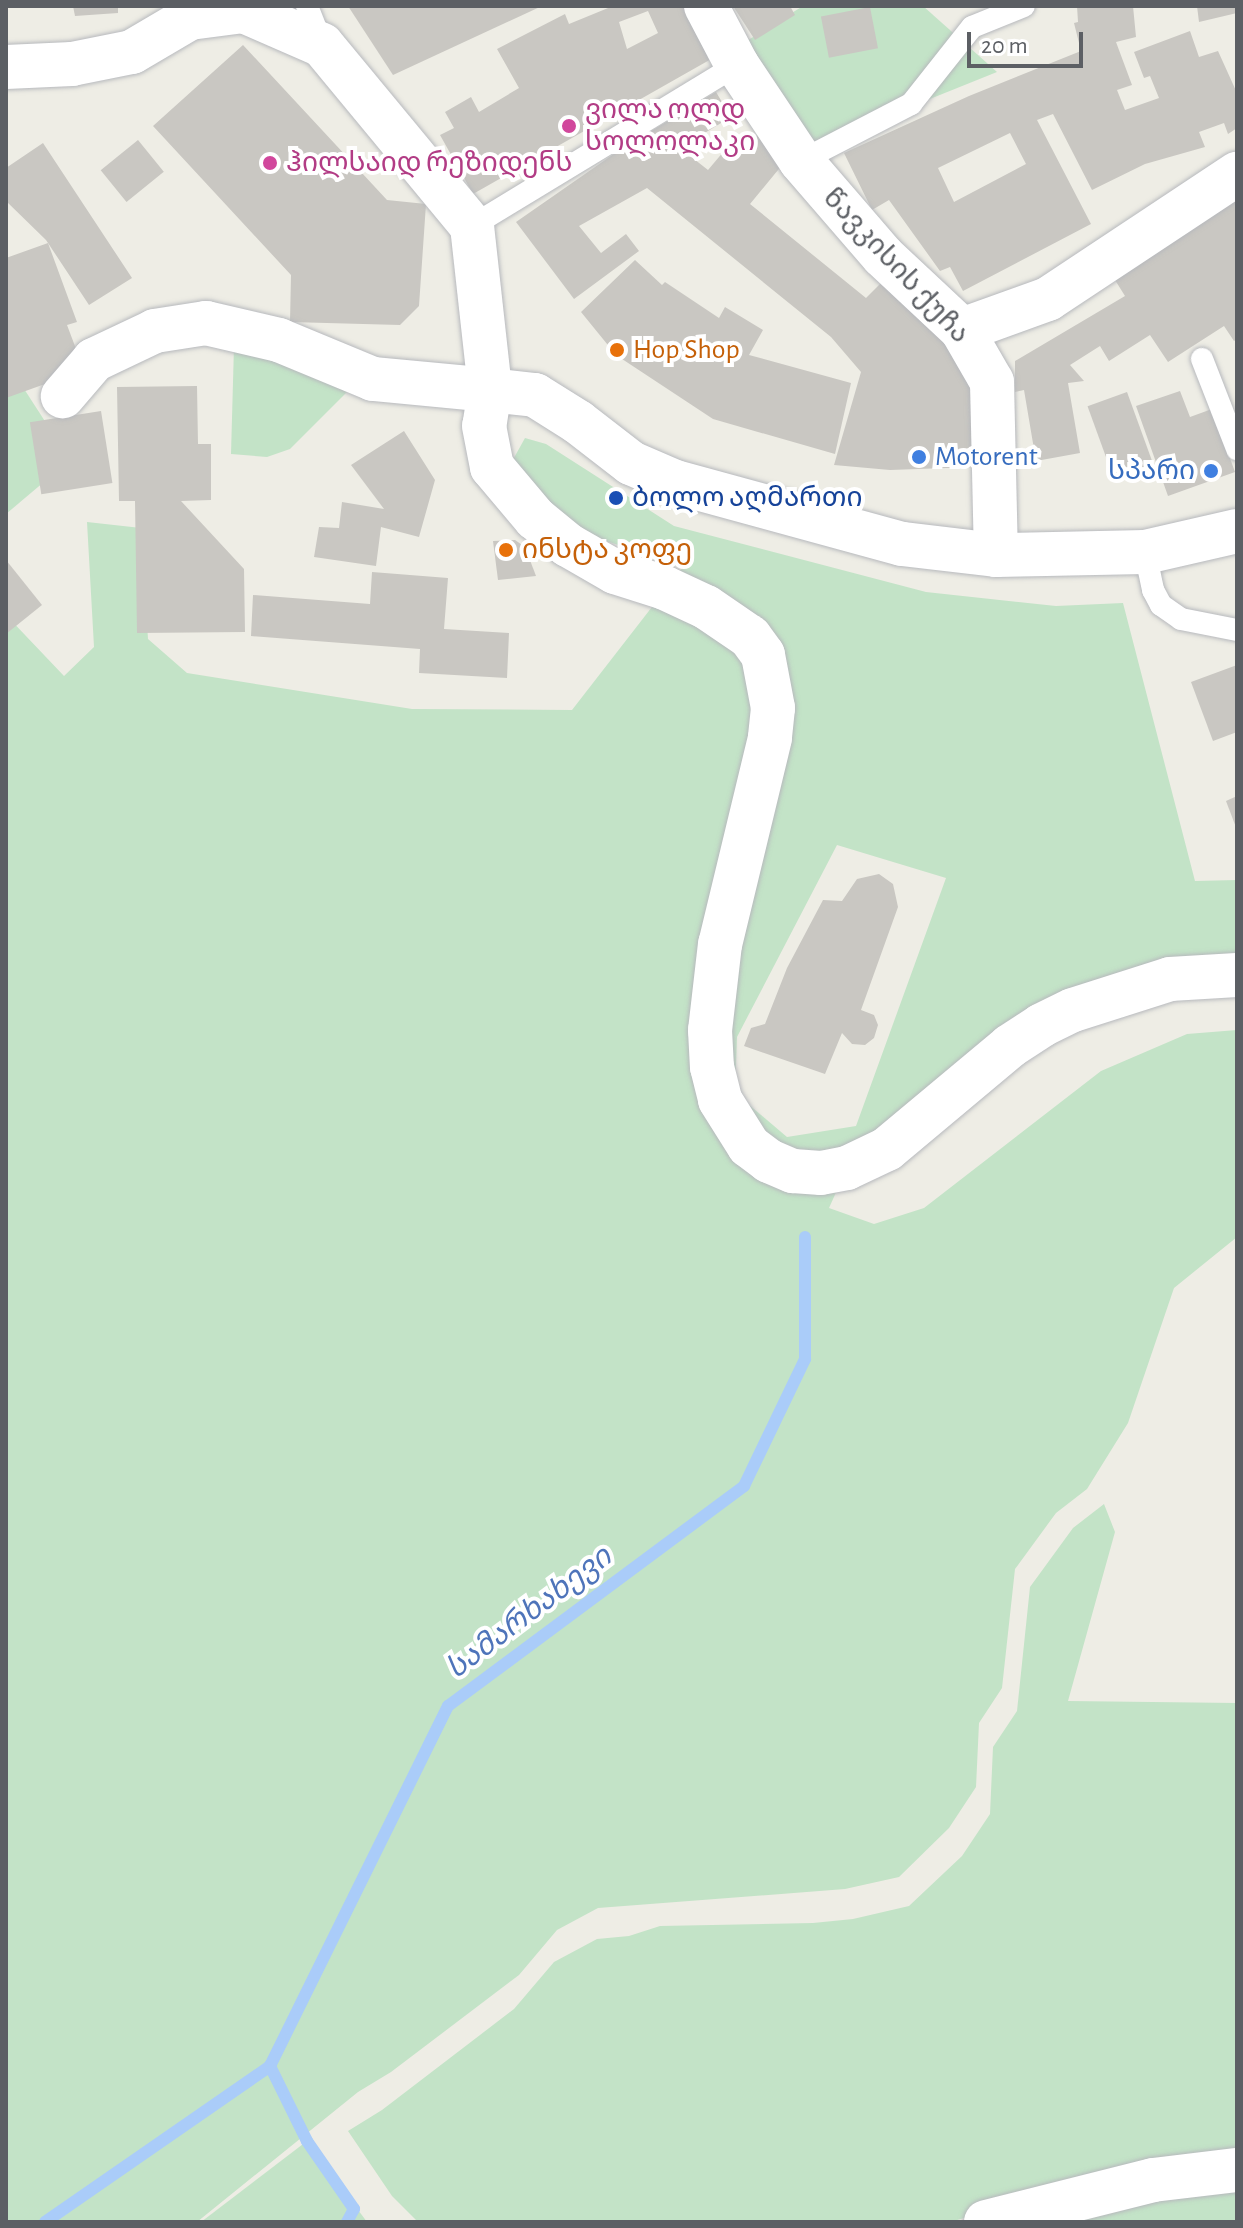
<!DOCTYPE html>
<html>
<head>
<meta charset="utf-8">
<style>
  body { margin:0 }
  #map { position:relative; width:1243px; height:2228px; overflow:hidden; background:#eeede5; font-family:"Alegreya Sans","Noto Sans Georgian",sans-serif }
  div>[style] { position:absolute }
  .green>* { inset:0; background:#c3e3c7 }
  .stream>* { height:12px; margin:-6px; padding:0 6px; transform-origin:6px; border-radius:6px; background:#aaccf9 }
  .building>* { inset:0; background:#c9c7c2; transform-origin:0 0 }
  .roads { filter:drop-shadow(0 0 2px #b7b9bd) drop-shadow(0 0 2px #b7b9bd) }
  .service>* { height:22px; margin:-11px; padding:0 11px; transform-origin:11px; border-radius:11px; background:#fff }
  .minor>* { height:44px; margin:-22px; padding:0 22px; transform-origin:22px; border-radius:22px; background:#fff }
  .secondary>* { height:44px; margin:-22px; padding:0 22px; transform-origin:22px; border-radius:22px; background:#fff }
  .dots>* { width:22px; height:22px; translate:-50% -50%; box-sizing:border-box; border:4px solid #fff; border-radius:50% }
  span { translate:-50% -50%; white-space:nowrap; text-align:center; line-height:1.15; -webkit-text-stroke:8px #fff; paint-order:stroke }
  .hotel-label { font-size:28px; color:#b23c85 }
  .left { translate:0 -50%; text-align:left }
  .street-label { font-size:28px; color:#5c5f64 }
  .food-label { font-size:28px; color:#c56008 }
  .shop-label { font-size:28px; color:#366cbe }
  .right { translate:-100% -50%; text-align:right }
  .transit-label { font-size:28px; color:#164399 }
  .water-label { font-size:30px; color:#4e74ba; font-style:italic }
  .frame { position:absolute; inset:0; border:8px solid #5c5f64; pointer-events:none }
  .scale { position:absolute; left:967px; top:32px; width:116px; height:36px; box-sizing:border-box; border:4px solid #5c5f64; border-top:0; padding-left:10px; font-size:24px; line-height:28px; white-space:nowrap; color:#5c5f64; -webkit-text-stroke:6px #fff; paint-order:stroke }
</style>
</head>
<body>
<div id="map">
  <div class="green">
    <div style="clip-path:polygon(803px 6px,923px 6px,997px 72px,808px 148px,737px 47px)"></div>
    <div style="clip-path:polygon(234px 346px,349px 390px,290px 449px,267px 457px,231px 454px)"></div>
    <div style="clip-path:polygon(6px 361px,70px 460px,6px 514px)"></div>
    <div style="clip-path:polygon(evenodd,525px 438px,546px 444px,674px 526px,926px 592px,1056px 606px,1123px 603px,1195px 881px,1237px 880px,1237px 975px,1123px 993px,847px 1168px,829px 1208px,874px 1224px,924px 1208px,1101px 1071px,1187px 1034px,1237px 1030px,1237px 1237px,1174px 1288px,1128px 1423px,1087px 1489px,1056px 1513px,1015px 1569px,1002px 1688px,979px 1723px,976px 1787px,949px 1828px,899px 1877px,845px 1889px,598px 1908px,557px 1930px,519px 1975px,391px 2072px,358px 2092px,197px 2222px,6px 2222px,6px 615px,64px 676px,94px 647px,87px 522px,141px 528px,148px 639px,187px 673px,412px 709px,572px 710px,683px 567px,574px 530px,510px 465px,525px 438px,837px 845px,946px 878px,856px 1126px,787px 1137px,735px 1093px,737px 1037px,837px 845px)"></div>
    <div style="clip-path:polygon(1104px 1504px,1115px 1532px,1068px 1701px,1237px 1703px,1237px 2158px,1029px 2200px,950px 2222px,418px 2222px,392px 2196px,348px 2131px,382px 2110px,514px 2009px,554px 1962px,597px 1939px,629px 1936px,660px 1926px,813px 1923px,853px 1919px,909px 1906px,962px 1856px,990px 1814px,993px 1747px,1017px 1711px,1030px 1587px,1073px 1528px)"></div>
    <div style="clip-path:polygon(307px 2141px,367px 2222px,201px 2222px)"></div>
    <div style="clip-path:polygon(1237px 2170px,1237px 2222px,986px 2222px)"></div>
  </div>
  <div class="stream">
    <div style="left:45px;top:2222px;width:274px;rotate:-34.7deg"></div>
    <div style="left:347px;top:2222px;width:15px;rotate:-62deg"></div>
    <div style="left:354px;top:2209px;width:83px;rotate:-124.7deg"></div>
    <div style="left:307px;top:2141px;width:84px;rotate:-116.3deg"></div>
    <div style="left:270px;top:2066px;width:402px;rotate:-63.7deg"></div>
    <div style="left:448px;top:1706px;width:369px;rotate:-36.6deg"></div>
    <div style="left:744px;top:1486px;width:141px;rotate:-64.3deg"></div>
    <div style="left:805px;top:1359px;width:122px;rotate:-90deg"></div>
  </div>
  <div class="building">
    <div style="clip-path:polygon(73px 6px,118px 6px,118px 13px,75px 16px)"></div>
    <div style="clip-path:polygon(348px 6px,542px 6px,393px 75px)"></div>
    <div style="clip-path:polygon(evenodd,613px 6px,689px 6px,713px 58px,473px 194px,440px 135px,454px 128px,445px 112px,471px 97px,479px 112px,519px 88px,497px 49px,565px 14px,569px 24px,613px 6px,648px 11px,658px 33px,627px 49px,619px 22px,648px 11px)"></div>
    <div style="clip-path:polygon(733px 6px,790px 6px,795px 15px,755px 40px)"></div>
    <div style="clip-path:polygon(evenodd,1077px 6px,1133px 6px,1136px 37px,1116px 42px,1132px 85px,1117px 90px,1125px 110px,1159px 98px,1150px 76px,1144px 78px,1134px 52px,1190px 31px,1199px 57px,1218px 51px,1237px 93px,1237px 128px,1228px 134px,1224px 123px,1199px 132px,1205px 147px,1145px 164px,1092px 190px,1053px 114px,1037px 120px,1091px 224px,963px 291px,950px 267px,940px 271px,889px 200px,872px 210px,844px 153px,969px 96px,1081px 51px,1074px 23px,1078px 22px,1077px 6px,1010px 133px,1026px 164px,954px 202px,938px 168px,1010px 133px)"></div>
    <div style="clip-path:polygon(1197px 6px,1237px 6px,1237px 13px,1199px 22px)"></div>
    <div style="left:870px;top:7px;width:42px;height:50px;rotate:79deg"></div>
    <div style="clip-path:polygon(243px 45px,387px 200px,426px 204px,419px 306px,400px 325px,290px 322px,291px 275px,153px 126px)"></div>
    <div style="clip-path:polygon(716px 92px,731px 117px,680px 148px,708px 170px,735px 138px,747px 148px,766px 125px,792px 153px,750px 204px,866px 298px,892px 272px,970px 375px,974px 467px,890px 470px,834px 465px,861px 372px,831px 337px,647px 188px,579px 226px,601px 253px,626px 234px,639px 251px,574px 299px,516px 222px,618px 151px)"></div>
    <div style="left:138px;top:140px;width:41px;height:48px;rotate:51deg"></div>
    <div style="clip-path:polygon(43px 143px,132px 278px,89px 305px,46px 240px,6px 201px,6px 168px)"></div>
    <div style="clip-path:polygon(1237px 197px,1237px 339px,1234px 341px,1224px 326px,1168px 362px,1150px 335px,1109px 361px,1100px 346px,1070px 365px,1084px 381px,1068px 383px,1080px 453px,1036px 461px,1024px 390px,1015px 392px,1015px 361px,1125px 296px,1115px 280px)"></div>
    <div style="clip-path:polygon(48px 243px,77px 322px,67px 325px,84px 370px,6px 398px,6px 258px)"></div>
    <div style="clip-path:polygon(635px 260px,662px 285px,665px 282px,719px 318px,725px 307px,763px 330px,749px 355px,851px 383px,835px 454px,713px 419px,616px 355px,581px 312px)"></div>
    <div style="clip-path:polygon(197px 386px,198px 444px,211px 444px,211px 500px,181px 501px,244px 569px,245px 632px,137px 633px,135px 501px,119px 501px,117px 387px)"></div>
    <div style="clip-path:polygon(1180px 391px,1190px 417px,1212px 409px,1235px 472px,1168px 496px,1136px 406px)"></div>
    <div style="left:1127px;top:392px;width:76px;height:42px;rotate:70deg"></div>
    <div style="left:101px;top:411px;width:73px;height:72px;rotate:81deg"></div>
    <div style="clip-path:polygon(404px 431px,435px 480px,419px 537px,381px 527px,376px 566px,314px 557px,319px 527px,339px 528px,342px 502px,384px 509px,351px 465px)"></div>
    <div style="clip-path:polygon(515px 540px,525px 547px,536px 576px,498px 580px,493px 541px)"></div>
    <div style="clip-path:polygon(6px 560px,42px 605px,6px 634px)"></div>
    <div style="clip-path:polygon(372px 572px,448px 578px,444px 629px,509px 633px,507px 678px,419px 673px,420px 649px,251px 636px,253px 595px,370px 604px)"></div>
    <div style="clip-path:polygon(1237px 665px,1237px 732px,1213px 741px,1191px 682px)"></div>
    <div style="clip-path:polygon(1237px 796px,1237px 830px,1226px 801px)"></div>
    <div style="clip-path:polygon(879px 874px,893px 884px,898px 907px,861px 1010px,874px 1015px,878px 1025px,874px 1038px,865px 1045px,852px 1044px,842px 1033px,825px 1074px,744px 1046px,751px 1028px,765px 1024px,787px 968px,823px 900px,842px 901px,857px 879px)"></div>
  </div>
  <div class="roads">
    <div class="service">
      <div style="left:307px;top:6px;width:41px;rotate:68.5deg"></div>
      <div style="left:801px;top:161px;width:124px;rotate:-27.4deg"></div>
      <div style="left:911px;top:104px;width:98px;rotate:-51.6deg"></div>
      <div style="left:972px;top:27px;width:56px;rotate:-22deg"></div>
      <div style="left:472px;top:226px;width:310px;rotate:-31.3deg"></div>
      <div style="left:1202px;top:359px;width:97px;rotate:68.7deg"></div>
      <div style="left:1145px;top:552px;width:39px;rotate:78deg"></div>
      <div style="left:1153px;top:590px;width:17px;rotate:62deg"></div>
      <div style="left:1161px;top:605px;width:24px;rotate:35deg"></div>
      <div style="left:1181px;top:619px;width:57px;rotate:11.1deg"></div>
    </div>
    <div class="minor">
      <div style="left:706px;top:6px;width:67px;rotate:62.3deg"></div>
      <div style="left:737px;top:65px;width:115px;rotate:56.3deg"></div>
      <div style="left:801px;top:161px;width:125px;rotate:49.2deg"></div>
      <div style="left:883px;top:256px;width:108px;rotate:43.1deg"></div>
      <div style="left:962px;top:330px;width:60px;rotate:60deg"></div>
      <div style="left:992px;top:382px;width:173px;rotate:88.7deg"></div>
      <div style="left:6px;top:67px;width:66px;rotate:-2.6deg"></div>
      <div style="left:72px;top:64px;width:61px;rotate:-11.3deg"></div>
      <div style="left:132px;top:52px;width:67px;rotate:-30.4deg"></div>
      <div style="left:190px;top:18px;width:54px;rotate:-7.4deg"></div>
      <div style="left:244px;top:11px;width:85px;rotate:23.6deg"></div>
      <div style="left:322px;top:45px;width:235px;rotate:50.4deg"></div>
      <div style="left:472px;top:226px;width:165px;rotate:83.7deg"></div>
      <div style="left:490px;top:390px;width:118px;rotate:-174.6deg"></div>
      <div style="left:373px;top:379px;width:102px;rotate:-157.5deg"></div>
      <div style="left:279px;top:340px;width:75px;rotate:-166.9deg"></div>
      <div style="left:206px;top:323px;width:52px;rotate:171.1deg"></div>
      <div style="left:155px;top:331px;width:68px;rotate:154.6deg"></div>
      <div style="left:94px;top:360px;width:48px;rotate:130.7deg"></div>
      <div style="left:962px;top:330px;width:91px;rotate:-19.8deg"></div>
      <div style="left:1048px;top:299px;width:227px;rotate:-33.5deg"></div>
    </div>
    <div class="secondary">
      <div style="left:1237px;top:531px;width:94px;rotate:167.1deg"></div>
      <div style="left:1145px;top:552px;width:149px;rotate:178.8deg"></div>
      <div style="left:996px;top:555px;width:95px;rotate:-173.3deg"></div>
      <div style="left:902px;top:544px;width:235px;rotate:-164.7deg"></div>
      <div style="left:675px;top:482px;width:48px;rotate:-156.6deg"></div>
      <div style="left:631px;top:463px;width:67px;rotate:-142.3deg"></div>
      <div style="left:578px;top:422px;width:51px;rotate:-147.9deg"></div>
      <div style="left:535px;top:395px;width:45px;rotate:-173.7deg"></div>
      <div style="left:490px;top:390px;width:36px;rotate:99deg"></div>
      <div style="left:484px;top:426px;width:42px;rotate:79deg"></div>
      <div style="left:492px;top:467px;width:67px;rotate:49.9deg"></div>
      <div style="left:535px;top:518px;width:43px;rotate:39.3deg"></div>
      <div style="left:568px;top:545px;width:54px;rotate:29.9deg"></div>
      <div style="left:615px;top:572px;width:52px;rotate:17.7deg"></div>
      <div style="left:665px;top:588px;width:45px;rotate:24.9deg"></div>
      <div style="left:706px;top:607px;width:53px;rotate:34.3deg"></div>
      <div style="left:750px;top:637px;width:22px;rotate:54deg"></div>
      <div style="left:763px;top:655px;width:54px;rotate:79.3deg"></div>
      <div style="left:773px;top:708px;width:30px;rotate:96deg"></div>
      <div style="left:770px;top:738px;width:212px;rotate:103.6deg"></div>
      <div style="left:720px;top:944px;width:87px;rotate:96.6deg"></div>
      <div style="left:710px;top:1030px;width:37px;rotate:87deg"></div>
      <div style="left:712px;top:1067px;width:34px;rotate:76deg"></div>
      <div style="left:720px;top:1100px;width:54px;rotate:57.8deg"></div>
      <div style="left:749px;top:1146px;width:25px;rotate:37deg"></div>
      <div style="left:769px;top:1161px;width:26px;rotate:23deg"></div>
      <div style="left:793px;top:1171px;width:28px;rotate:4deg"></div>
      <div style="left:821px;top:1173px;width:26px;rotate:-11deg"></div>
      <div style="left:847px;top:1168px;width:44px;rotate:-25.4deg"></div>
      <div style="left:887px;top:1149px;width:160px;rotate:-39.9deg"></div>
      <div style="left:1010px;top:1046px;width:38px;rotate:-33deg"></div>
      <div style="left:1042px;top:1025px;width:34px;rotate:-26deg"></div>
      <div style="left:1073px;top:1010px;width:102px;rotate:-17.7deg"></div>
      <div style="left:1170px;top:979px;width:67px;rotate:-3.4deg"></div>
      <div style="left:986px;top:2222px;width:172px;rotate:-14.1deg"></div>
      <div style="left:1153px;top:2180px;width:85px;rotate:-6.8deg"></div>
    </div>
  </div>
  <div class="dots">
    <div style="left:569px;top:126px;background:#d1479c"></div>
    <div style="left:270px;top:163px;background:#d1479c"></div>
    <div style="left:617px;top:350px;background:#e8710a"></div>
    <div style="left:919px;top:457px;background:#3f7fe0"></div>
    <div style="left:1211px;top:471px;background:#3f7fe0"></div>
    <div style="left:616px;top:498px;background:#1a4fb4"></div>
    <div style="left:506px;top:550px;background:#e8710a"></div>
  </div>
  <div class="hotel-label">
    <span class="left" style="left:585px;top:126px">ვილა ოლდ<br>სოლოლაკი</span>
    <span class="left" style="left:286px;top:163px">ჰილსაიდ რეზიდენს</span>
  </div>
  <div class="street-label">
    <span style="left:896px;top:266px;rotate:47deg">წავკისის ქუჩა</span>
  </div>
  <div class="food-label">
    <span class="left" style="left:633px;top:350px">Hop Shop</span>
    <span class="left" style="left:522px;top:550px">ინსტა კოფე</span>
  </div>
  <div class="shop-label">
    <span class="left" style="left:935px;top:457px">Motorent</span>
    <span class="right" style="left:1195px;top:471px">სპარი</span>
  </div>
  <div class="transit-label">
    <span class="left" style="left:632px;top:498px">ბოლო აღმართი</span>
  </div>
  <div class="water-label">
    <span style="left:529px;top:1613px;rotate:-37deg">სამარხახევი</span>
  </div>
  <div class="frame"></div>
  <div class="scale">20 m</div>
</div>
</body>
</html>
